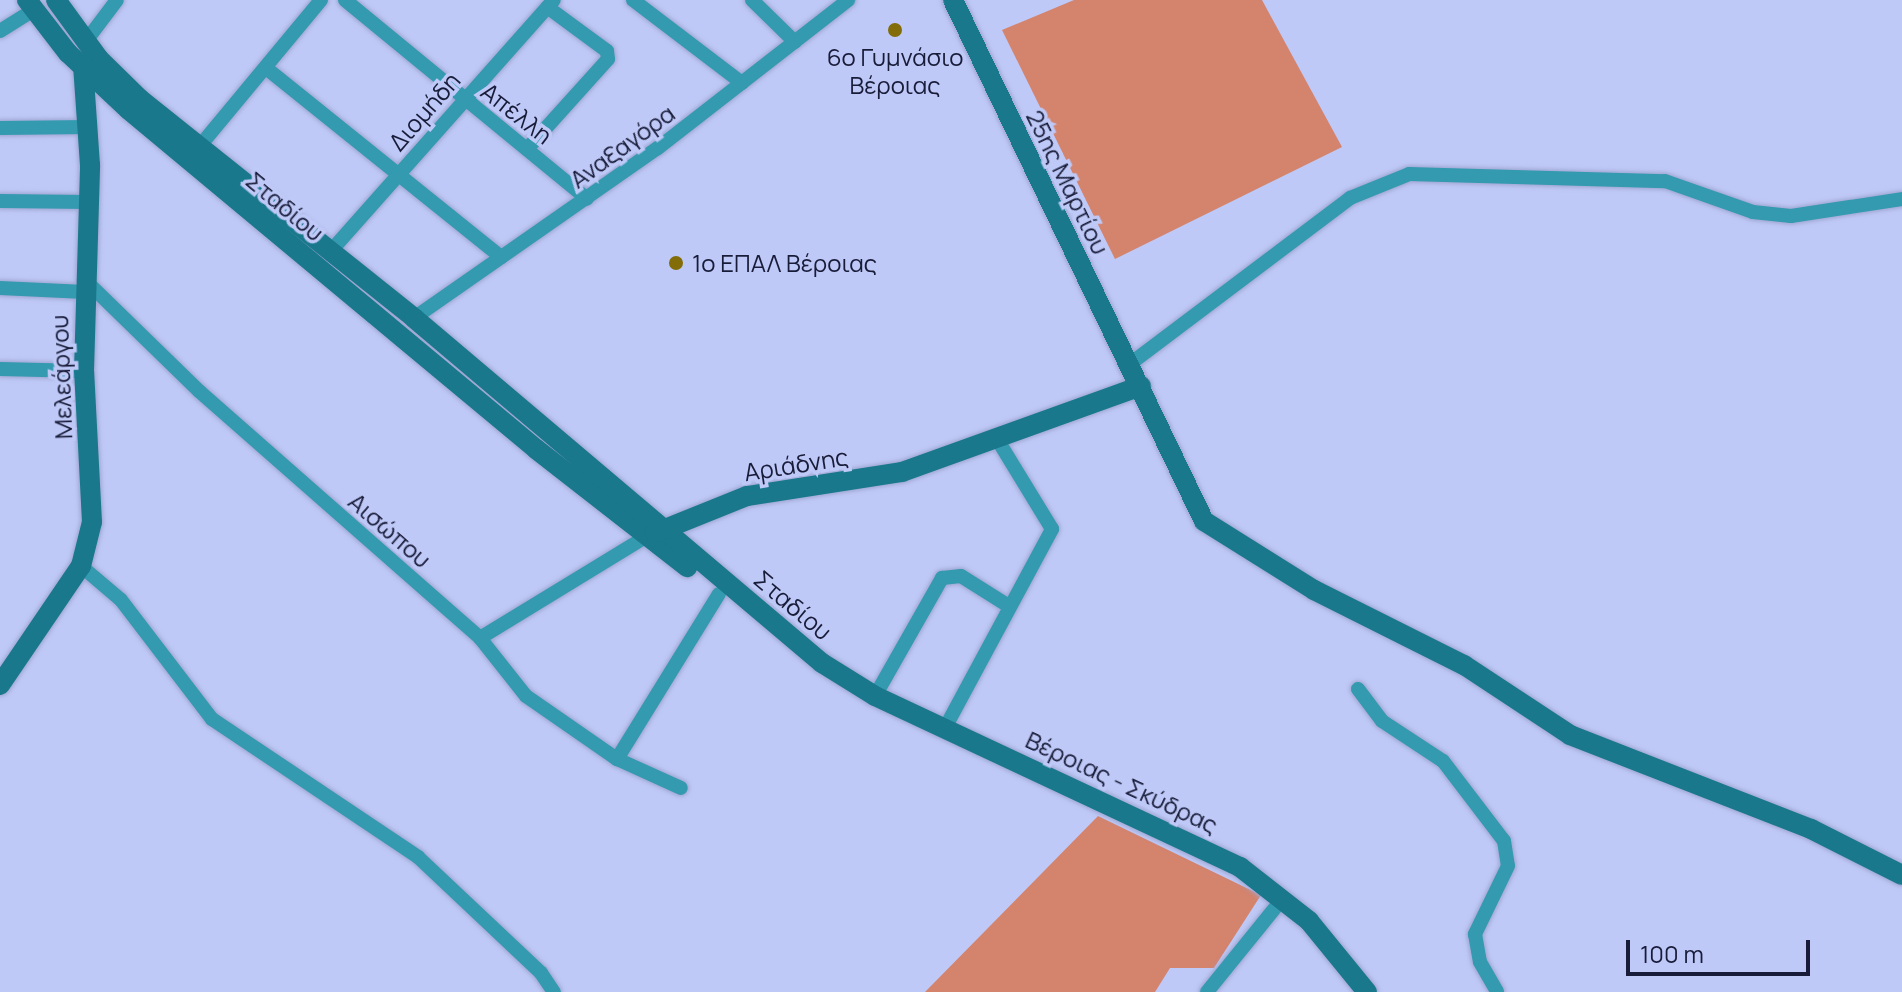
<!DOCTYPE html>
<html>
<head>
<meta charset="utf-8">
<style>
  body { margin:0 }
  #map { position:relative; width:1902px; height:992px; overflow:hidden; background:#bfc9f7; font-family:Manrope,sans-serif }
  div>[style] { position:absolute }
  .green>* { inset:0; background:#d4836d }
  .roads { filter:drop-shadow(0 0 2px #9ea6d1) drop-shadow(0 0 2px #9ea6d1) }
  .street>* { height:14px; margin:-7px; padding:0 7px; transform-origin:7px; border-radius:7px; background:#349ab0 }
  .secondary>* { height:20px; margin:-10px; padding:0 10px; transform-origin:10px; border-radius:10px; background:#19788c }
  .dots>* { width:22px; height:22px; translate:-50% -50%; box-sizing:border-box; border:4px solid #bfc9f7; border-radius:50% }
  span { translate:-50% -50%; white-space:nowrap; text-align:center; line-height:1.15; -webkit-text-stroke:7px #bfc9f7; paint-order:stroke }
  .poi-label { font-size:24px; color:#181c39 }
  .left { translate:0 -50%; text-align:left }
  .street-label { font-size:24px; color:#181c39 }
  .scale { position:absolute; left:1626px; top:940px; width:184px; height:36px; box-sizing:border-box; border:4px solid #181c39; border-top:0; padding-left:10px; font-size:24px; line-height:28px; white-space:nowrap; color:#181c39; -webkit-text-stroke:6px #bfc9f7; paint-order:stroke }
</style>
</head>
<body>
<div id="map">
  <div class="green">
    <div style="clip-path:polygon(1074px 0,1262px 0,1342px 147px,1115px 259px,1002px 30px)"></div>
    <div style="clip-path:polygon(1098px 816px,1261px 895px,1214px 968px,1170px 968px,1155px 992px,925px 992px)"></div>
  </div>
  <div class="roads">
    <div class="street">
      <div style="left:345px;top:0;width:313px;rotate:39.4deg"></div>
      <div style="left:633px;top:0;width:137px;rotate:37.3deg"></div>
      <div style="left:752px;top:0;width:60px;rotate:44.3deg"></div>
      <div style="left:0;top:31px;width:40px;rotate:-32deg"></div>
      <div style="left:86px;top:41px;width:51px;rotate:-52.9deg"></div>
      <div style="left:266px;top:68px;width:302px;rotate:38.8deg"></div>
      <div style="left:0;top:128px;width:89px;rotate:-0.6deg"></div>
      <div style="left:199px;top:147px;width:191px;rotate:-50.3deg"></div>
      <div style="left:527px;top:149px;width:121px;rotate:-48deg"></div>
      <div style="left:608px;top:59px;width:8px;rotate:-97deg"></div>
      <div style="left:607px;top:51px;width:74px;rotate:-143.7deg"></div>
      <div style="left:0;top:201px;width:89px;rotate:0.6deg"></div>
      <div style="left:330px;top:252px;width:337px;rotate:-48.4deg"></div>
      <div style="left:86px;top:281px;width:158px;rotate:44.2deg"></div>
      <div style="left:199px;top:391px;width:374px;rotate:41.3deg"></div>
      <div style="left:480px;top:638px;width:74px;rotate:51.6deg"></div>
      <div style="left:526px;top:696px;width:111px;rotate:34.7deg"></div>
      <div style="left:617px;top:759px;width:70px;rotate:24.4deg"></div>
      <div style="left:0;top:288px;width:85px;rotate:2.7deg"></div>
      <div style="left:414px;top:318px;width:297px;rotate:-34.9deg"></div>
      <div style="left:658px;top:148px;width:241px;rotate:-37.9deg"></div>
      <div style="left:1130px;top:364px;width:276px;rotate:-37deg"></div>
      <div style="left:1350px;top:198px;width:64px;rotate:-22.1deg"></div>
      <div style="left:1409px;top:174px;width:256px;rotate:1.6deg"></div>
      <div style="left:1665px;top:181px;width:93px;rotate:19.4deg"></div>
      <div style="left:1753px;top:212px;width:38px;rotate:6deg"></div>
      <div style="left:1791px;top:216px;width:112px;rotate:-8.7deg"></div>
      <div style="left:0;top:369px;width:84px;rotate:1.4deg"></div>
      <div style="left:81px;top:566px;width:52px;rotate:40.4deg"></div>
      <div style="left:121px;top:600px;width:150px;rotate:52.6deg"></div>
      <div style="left:212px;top:719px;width:248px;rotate:33.8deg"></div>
      <div style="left:418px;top:857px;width:169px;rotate:43.3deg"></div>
      <div style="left:541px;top:973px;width:23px;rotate:56deg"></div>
      <div style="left:480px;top:638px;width:196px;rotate:-31.4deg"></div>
      <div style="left:1358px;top:689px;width:40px;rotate:53deg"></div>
      <div style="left:1382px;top:721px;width:73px;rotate:33.3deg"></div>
      <div style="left:1443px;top:761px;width:101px;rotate:52.7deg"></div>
      <div style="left:1504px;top:841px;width:25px;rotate:81deg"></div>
      <div style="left:1508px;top:866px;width:76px;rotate:115.9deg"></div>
      <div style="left:1475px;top:934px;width:28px;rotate:80deg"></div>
      <div style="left:1480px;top:962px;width:34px;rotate:60deg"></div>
      <div style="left:875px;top:696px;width:136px;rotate:-60.4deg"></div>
      <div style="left:942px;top:578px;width:19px;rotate:-6deg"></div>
      <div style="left:961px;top:576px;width:54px;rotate:32.2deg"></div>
      <div style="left:945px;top:728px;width:226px;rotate:-61.7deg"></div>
      <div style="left:1052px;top:529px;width:105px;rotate:-121.4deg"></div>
      <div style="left:617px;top:759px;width:194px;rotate:-58.3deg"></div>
      <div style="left:1207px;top:992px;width:121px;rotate:-51deg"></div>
    </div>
    <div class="secondary">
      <div style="left:27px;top:0;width:67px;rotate:52.3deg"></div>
      <div style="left:68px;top:53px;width:83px;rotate:43.1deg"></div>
      <div style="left:129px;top:110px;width:530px;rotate:39.79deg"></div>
      <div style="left:536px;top:449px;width:192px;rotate:38deg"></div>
      <div style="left:56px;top:0;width:73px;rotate:53.9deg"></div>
      <div style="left:99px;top:59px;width:57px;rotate:44.3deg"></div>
      <div style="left:140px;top:99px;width:351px;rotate:38.6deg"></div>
      <div style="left:414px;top:318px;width:534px;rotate:40.22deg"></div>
      <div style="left:822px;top:663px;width:62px;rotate:31.9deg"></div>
      <div style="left:875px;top:696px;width:403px;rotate:25.1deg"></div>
      <div style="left:1240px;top:867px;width:88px;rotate:38deg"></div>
      <div style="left:1309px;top:921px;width:92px;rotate:50.8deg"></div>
      <div style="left:953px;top:0;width:578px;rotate:64.28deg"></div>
      <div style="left:1204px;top:521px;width:130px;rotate:32.1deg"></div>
      <div style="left:1314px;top:590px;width:168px;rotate:26.6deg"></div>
      <div style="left:1464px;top:665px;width:127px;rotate:33.4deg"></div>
      <div style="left:1570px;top:735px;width:259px;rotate:21.3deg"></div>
      <div style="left:1811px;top:829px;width:102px;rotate:26.8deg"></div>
      <div style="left:655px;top:533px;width:99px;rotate:-21.9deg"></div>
      <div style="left:747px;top:496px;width:157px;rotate:-8.8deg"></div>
      <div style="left:902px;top:472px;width:254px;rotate:-19.8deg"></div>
      <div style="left:0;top:685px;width:144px;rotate:-55.8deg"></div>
      <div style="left:81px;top:566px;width:45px;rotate:-76deg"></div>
      <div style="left:92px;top:522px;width:151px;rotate:-93deg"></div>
      <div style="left:84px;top:371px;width:206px;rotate:-88.3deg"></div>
      <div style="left:90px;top:165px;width:100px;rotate:-94deg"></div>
    </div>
  </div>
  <div class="dots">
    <div style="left:895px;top:30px;background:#826d09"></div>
    <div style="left:676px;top:263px;background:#826d09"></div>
  </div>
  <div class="poi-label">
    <span style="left:895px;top:71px">6ο Γυμνάσιο<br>Βέροιας</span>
    <span class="left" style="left:692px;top:263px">1ο ΕΠΑΛ Βέροιας</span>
  </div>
  <div class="street-label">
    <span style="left:424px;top:111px;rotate:-49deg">Διομήδη</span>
    <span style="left:517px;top:113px;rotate:38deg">Απέλλη</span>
    <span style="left:622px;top:146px;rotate:-36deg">Αναξαγόρα</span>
    <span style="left:1068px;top:182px;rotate:64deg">25ης Μαρτίου</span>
    <span style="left:285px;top:206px;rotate:40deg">Σταδίου</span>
    <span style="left:61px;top:377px;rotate:-92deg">Μελεάργου</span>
    <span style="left:796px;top:464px;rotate:-9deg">Αριάδνης</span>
    <span style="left:390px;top:530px;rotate:41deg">Αισώπου</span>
    <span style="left:793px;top:605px;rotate:40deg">Σταδίου</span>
    <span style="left:1122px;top:782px;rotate:25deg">Βέροιας - Σκύδρας</span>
  </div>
  <div class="scale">100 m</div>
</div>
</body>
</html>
